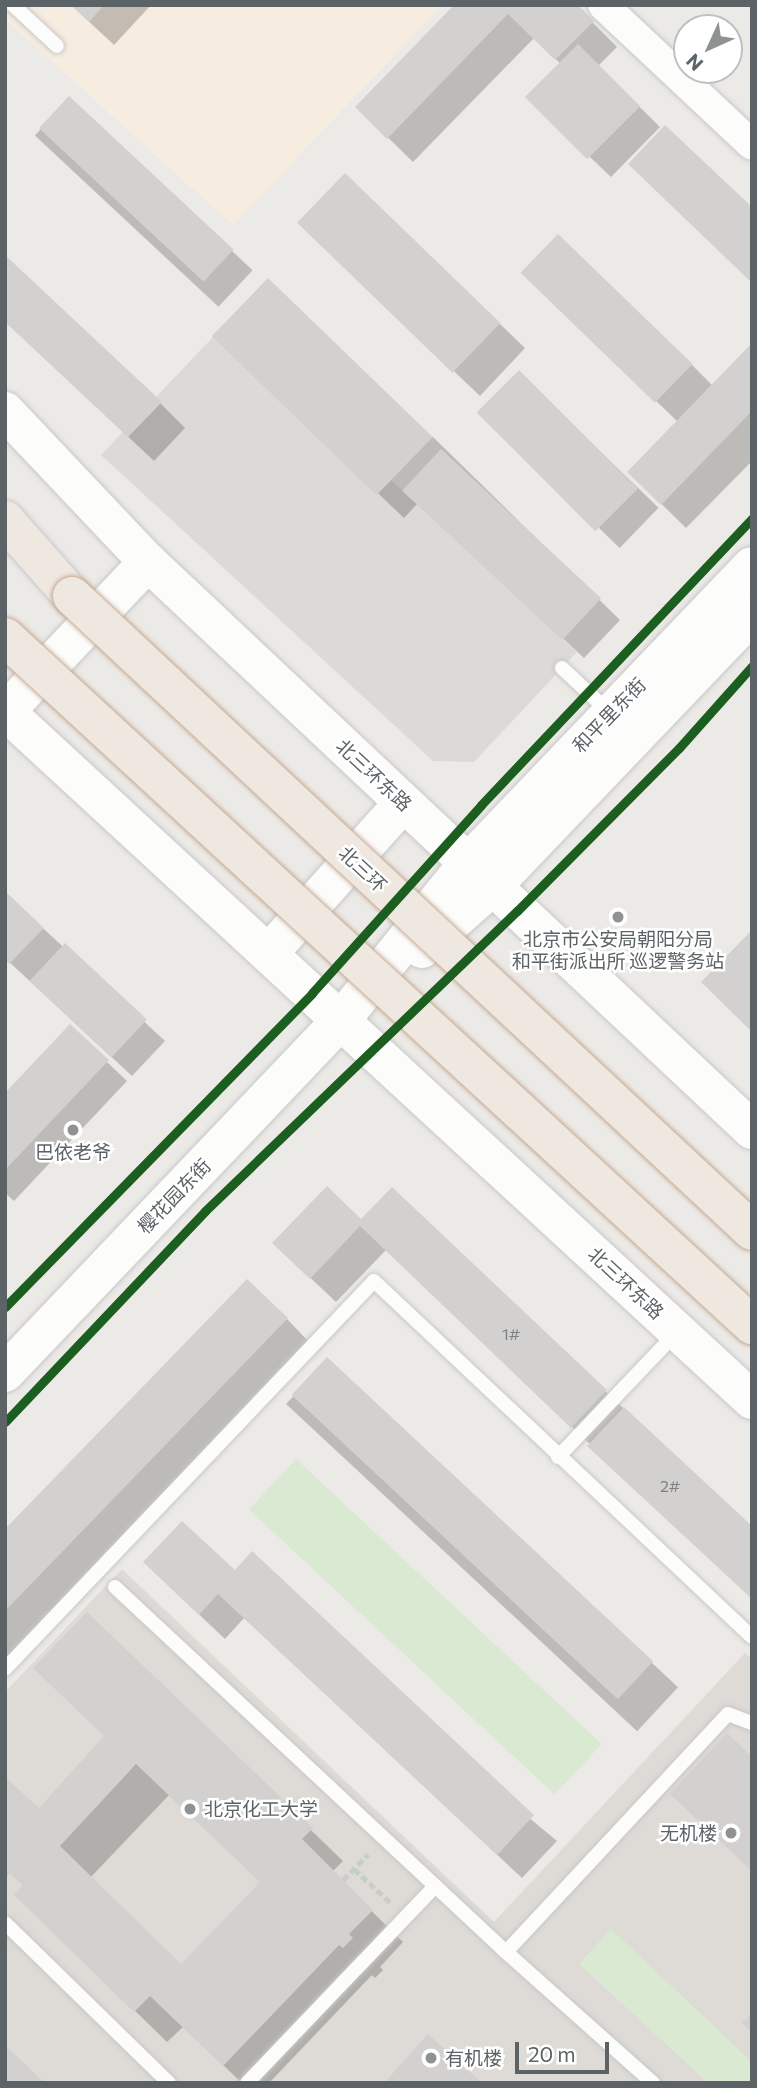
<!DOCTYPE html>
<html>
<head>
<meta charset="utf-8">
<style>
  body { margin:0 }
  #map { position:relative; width:757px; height:2088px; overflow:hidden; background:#eceae7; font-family:Commissioner,"Noto Sans SC",sans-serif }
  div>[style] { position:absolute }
  .commercial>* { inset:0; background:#f6ece0 }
  .industrial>* { inset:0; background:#dcd9d7 }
  .education>* { inset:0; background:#dedad6 }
  .green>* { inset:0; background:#d9e9d2; transform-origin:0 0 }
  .shadow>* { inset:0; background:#0003; transform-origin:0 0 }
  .building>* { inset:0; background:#d3d1d0; transform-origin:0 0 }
  .path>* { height:4.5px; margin-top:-2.25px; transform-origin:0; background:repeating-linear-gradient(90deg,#c7cdc8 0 7px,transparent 0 10.5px) }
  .roads { filter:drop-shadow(0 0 2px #c8c8c8) drop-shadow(0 0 2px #c8c8c8) }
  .lane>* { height:14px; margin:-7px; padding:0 7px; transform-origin:7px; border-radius:7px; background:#fcfcfb }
  .street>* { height:30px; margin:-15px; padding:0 15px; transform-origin:15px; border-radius:15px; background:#fcfcfb }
  .secondary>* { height:38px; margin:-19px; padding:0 19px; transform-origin:19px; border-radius:19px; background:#fcfcfb }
  .highway>* { height:38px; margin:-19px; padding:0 19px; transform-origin:19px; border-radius:19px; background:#efe8e1 }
  .bridges { filter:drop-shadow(0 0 2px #c5a993) drop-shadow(0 0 2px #c5a993) }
  .highway-bridge>* { height:38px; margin:-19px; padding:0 19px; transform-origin:19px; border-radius:19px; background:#efe8e1 }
  .cycleway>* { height:9px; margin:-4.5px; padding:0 4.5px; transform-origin:4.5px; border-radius:4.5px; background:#1b5e20 }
  .dots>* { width:19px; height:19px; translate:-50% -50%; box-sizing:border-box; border:4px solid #fff; border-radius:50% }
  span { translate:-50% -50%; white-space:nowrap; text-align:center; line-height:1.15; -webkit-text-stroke:5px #fff; paint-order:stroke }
  .number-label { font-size:16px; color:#7b8082 }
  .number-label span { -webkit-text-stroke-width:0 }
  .street-label { font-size:19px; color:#5c6366 }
  .poi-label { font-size:19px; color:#5c6366 }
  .left { translate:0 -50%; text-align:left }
  .right { translate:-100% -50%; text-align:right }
  .frame { position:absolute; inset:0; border:7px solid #5c6366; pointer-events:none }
  .north { position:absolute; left:673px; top:14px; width:70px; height:70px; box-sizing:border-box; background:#fff; border:2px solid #bec1c2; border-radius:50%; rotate:225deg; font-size:19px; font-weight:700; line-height:28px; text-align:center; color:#5c6366 }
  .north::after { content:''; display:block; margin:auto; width:24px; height:32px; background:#8e9293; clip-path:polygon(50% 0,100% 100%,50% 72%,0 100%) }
  .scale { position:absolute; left:515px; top:2042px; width:94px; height:32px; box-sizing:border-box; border:4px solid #5c6366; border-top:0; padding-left:9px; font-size:21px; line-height:24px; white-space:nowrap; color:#5c6366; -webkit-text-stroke:5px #fff; paint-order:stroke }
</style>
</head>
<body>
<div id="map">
  <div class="commercial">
    <div style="clip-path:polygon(5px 5px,442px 5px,233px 225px,5px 19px)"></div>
  </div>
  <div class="industrial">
    <div style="clip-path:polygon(213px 337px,377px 494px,391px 480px,577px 652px,474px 762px,433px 761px,101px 455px)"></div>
  </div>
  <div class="education">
    <div style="clip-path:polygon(122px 1569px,494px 1922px,745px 1653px,752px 1659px,752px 2083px,5px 2083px,5px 1692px)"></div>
  </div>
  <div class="green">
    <div style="left:296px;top:1459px;width:418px;height:69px;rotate:43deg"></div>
    <div style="clip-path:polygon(611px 1929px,752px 2062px,752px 2083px,708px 2083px,579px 1964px)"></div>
  </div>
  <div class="shadow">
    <div style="clip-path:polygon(71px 5px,151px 5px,114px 45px)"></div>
    <div style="clip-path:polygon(457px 5px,575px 5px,617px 47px,598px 66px,660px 127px,611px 177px,548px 117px,561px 64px,534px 38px,413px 162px,357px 107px)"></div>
    <div style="left:69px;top:99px;width:251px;height:50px;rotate:43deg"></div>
    <div style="clip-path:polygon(324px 247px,500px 324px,525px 348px,480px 396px)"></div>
    <div style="clip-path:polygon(543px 292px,692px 365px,713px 386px,752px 346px,752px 461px,686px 528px,629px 472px,678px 422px)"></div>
    <div style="clip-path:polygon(5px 321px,160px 403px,185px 428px,154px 461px)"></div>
    <div style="clip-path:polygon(240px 362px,433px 437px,620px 620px,584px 658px,418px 503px,404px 518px)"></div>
    <div style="left:519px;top:373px;width:194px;height:56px;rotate:44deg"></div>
    <div style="clip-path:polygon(5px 893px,165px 1041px,132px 1076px,5px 958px)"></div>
    <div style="clip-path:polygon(107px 1062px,127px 1081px,14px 1201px,5px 1193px,5px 1096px)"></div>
    <div style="clip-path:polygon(361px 1222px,605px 1391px,752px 1528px,591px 1445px,386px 1250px,336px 1302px,300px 1268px)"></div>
    <div style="clip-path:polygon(287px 1319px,311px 1344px,5px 1661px,5px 1532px)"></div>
    <div style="left:327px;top:1360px;width:480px;height:60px;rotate:43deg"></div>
    <div style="clip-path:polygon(235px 1573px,557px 1841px,522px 1878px,244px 1618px,225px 1639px,170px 1587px)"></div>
    <div style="clip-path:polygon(evenodd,87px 1614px,343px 1861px,332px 1872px,403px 1942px,380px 1967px,383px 1970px,375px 1978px,372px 1975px,269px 2083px,242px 2083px,183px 2027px,167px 2042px,48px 1926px,24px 1886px,5px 1868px,39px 1810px,106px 1737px,87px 1614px,169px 1795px,262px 1882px,181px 1967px,90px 1878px,169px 1795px)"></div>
  </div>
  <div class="building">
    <div style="clip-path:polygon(71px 5px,104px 5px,89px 22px)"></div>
    <div style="clip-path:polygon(454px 5px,578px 5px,594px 21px,555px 60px,508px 14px,387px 139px,355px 107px)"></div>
    <div style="left:578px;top:44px;width:88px;height:75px;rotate:45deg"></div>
    <div style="left:69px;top:96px;width:225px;height:44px;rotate:43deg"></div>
    <div style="clip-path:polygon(665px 125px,752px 207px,752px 283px,628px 164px)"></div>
    <div style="left:345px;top:173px;width:216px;height:69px;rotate:44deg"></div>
    <div style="left:558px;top:234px;width:187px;height:54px;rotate:44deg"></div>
    <div style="clip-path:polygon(5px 255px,162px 402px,128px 437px,5px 322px)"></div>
    <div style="left:268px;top:278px;width:229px;height:81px;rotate:44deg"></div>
    <div style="clip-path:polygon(752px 343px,752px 411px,661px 505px,627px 472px)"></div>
    <div style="left:519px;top:370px;width:168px;height:60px;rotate:45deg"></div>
    <div style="left:441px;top:449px;width:219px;height:57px;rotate:43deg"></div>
    <div style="clip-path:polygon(5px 891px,44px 928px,9px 964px,5px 960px)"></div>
    <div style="clip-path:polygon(752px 930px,752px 1032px,701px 982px)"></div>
    <div style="left:65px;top:943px;width:112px;height:52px;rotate:43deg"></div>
    <div style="clip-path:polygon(70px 1024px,109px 1060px,5px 1170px,5px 1093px)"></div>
    <div style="clip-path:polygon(327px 1186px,361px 1219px,392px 1187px,607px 1390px,571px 1428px,360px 1226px,310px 1279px,272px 1243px)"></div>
    <div style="clip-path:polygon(247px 1279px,288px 1318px,5px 1611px,5px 1529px)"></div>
    <div style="left:327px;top:1357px;width:446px;height:52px;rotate:43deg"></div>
    <div style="clip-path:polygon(624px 1407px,752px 1526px,752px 1599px,587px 1446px)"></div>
    <div style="clip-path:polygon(182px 1521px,235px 1570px,252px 1551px,534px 1815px,497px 1855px,218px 1594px,199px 1615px,143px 1562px)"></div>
    <div style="clip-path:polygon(evenodd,87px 1612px,313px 1828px,302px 1839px,373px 1910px,349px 1934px,353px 1938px,343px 1948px,339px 1945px,223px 2066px,150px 1996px,134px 2012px,14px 1895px,23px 1885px,5px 1869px,5px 1777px,39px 1808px,104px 1736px,33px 1668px,87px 1612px,136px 1764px,260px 1882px,181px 1964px,60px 1846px,136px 1764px)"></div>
    <div style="clip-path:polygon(727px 1733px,752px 1757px,752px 1871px,670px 1794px)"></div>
    <div style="clip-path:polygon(752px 2013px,752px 2033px,742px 2023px)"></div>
    <div style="clip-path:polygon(428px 2034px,482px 2083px,384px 2083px)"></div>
    <div style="clip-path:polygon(5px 2045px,45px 2083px,5px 2083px)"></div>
  </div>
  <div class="path">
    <div style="left:354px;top:1869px;width:49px;rotate:42.5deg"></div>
    <div style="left:5px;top:1874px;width:4px;rotate:-45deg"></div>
    <div style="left:343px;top:1880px;width:36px;rotate:-46deg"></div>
  </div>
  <div class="roads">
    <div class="lane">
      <div style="left:13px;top:5px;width:60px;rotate:43deg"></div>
      <div style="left:562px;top:668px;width:64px;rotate:43.1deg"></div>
      <div style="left:558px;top:1457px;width:174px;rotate:-46.4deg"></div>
      <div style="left:115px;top:1587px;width:535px;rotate:43.03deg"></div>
      <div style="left:506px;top:1952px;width:197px;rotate:41.7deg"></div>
      <div style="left:5px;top:1669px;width:535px;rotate:-46.44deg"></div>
      <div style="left:374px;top:1281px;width:519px;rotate:43.28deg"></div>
      <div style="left:5px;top:1923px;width:229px;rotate:44.3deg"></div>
      <div style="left:506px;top:1952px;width:325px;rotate:-47deg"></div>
      <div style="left:728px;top:1714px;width:26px;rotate:21deg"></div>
      <div style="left:247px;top:2083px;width:272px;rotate:-46.3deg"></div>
    </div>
    <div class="street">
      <div style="left:603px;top:5px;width:204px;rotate:43.2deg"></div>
    </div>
    <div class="secondary">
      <div style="left:5px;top:411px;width:208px;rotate:46.6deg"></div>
      <div style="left:148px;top:562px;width:829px;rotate:43.24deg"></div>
      <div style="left:5px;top:711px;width:1016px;rotate:42.69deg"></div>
      <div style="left:6px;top:711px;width:206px;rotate:-46.4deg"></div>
      <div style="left:422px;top:949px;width:92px;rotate:-41.5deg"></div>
      <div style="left:491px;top:888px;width:378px;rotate:-46.3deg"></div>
      <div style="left:269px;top:953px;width:201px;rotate:-48.2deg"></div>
      <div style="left:5px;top:1373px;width:489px;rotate:-46.4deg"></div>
      <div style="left:342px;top:1019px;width:199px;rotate:-51.1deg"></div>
      <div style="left:467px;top:864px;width:412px;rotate:-46.3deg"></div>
    </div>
    <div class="highway">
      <div style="left:5px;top:520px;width:101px;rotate:48.6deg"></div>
    </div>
  </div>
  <div class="bridges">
    <div class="highway-bridge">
      <div style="left:72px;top:596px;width:930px;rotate:43.04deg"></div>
      <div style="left:5px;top:637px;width:1016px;rotate:42.65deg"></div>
    </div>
  </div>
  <div class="cycleway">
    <div style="left:5px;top:1307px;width:439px;rotate:-45.6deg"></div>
    <div style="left:312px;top:993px;width:253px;rotate:-48deg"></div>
    <div style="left:481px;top:805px;width:395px;rotate:-46.6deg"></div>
    <div style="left:5px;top:1422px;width:291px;rotate:-46.5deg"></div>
    <div style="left:205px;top:1211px;width:433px;rotate:-43.9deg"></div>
    <div style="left:517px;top:911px;width:230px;rotate:-45.2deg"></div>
    <div style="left:679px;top:748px;width:110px;rotate:-48.3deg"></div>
  </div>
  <div class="dots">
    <div style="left:618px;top:917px;background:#8e9293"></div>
    <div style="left:73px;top:1130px;background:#8e9293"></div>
    <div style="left:190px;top:1809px;background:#8e9293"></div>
    <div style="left:731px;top:1833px;background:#8e9293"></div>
    <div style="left:431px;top:2058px;background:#8e9293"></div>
  </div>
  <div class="number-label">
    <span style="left:511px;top:1334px">1#</span>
    <span style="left:670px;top:1486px">2#</span>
  </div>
  <div class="street-label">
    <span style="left:609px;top:715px;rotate:-46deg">和平里东街</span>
    <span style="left:374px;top:775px;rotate:43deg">北三环东路</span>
    <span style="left:363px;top:869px;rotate:43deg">北三环</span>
    <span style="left:174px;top:1196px;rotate:-46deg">樱花园东街</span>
    <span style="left:626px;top:1283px;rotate:43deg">北三环东路</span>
  </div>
  <div class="poi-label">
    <span style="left:618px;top:950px">北京市公安局朝阳分局<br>和平街派出所 巡逻警务站</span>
    <span style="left:73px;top:1152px">巴依老爷</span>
    <span class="left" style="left:204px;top:1809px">北京化工大学</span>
    <span class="right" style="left:717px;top:1833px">无机楼</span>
    <span class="left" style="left:445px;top:2058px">有机楼</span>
  </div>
  <div class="frame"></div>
  <div class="north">N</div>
  <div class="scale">20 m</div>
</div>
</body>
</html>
